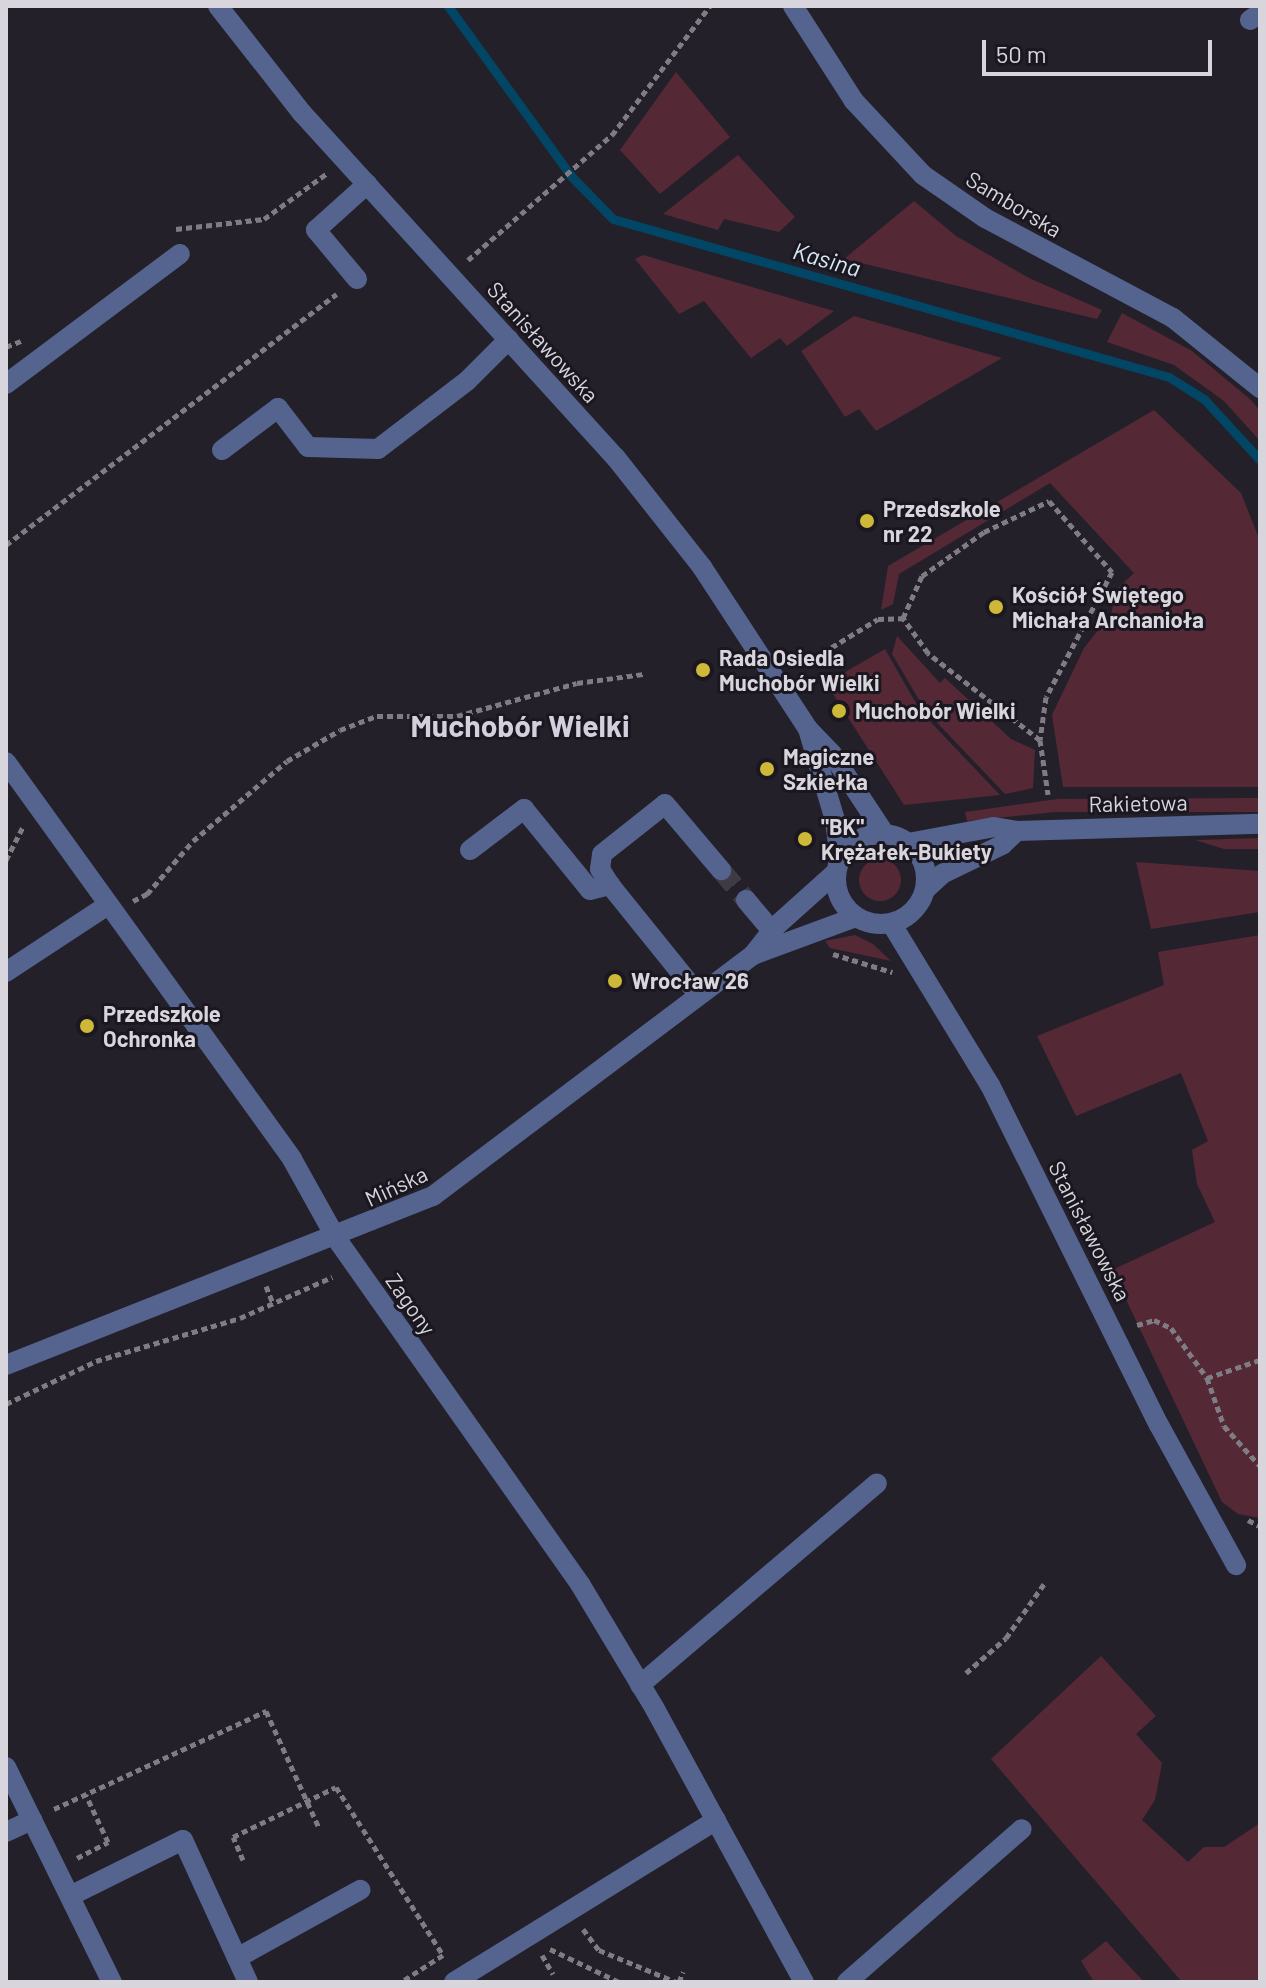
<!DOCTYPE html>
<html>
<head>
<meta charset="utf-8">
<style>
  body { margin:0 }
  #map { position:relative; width:1266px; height:1988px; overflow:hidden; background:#23202a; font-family:Barlow,sans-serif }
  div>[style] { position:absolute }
  .green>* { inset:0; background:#552835 }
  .round { border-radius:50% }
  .stream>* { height:9px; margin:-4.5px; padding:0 4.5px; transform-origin:4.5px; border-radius:4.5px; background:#024666 }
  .minor-tunnel>* { height:20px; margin-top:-10px; transform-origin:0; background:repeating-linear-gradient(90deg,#3e3b45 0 20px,transparent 0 30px) }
  .path>* { height:5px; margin-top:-2.5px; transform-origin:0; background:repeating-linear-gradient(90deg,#7f7c84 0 6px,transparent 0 10px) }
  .minor>* { height:20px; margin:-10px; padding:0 10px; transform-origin:10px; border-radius:10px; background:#54648f }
  .minor>.ring { margin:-10px; padding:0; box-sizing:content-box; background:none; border:20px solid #54648f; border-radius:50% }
  .dots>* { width:22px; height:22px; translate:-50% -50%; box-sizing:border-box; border:4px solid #1a1720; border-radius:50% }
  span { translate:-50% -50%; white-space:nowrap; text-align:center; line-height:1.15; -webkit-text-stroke:6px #1a1720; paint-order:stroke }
  .street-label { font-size:22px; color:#d8d6dc }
  .poi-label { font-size:22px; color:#d8d6dc; font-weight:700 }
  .left { translate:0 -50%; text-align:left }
  .water-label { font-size:24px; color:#d5e8f4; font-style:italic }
  .district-label { font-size:30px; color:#d3cfdc; font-weight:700 }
  .frame { position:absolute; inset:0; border:8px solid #d8d6dc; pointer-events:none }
  .scale { position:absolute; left:982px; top:40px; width:230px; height:36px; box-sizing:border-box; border:4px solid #d8d6dc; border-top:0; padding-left:10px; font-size:24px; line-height:28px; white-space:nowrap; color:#d8d6dc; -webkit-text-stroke:6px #1a1720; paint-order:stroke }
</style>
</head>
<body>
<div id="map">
  <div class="green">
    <div style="clip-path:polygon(676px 72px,730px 137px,660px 194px,620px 150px)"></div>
    <div style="clip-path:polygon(738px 155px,795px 217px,779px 232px,724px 219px,718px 230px,663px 214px)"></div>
    <div style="clip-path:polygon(914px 201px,956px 236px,1029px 278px,1102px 310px,1097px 319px,844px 259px)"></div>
    <div style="clip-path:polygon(643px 255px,834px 311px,787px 346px,780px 338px,751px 358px,704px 301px,679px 314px,635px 259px)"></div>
    <div style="clip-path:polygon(1122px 313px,1192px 351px,1251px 400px,1260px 411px,1260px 441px,1224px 401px,1174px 365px,1107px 342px)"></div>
    <div style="clip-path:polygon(854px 316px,1002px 358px,876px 431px,859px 409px,845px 417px,801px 351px)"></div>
    <div style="clip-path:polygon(1154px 410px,1241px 493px,1260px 541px,1260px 787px,1063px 787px,1052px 715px,1084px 648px,1111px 614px,1117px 589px,1134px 573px,1050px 483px,899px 574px,893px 604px,881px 610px,888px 566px)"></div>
    <div style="clip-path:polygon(897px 636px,940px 683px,945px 678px,1011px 739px,1035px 750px,1033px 788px,1005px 794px,925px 710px,892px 654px)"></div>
    <div style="clip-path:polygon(885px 649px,921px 712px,1000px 795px,904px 805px,826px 683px)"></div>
    <div style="clip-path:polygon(1260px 798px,1260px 812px,1056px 812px,967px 821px,965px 812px,1058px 799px)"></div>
    <div style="clip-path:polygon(1260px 838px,1260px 849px,1224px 849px,1195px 840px)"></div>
    <div class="round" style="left:859px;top:859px;width:42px;height:42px"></div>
    <div style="clip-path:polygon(1136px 862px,1260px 871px,1260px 912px,1151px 929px)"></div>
    <div style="clip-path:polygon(855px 935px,873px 944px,891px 961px,830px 948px,825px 941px)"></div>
    <div style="clip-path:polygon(1260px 935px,1260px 1518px,1238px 1514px,1222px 1502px,1112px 1270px,1215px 1222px,1197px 1184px,1192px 1150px,1208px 1141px,1181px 1073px,1076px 1116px,1037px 1036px,1164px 985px,1158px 952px)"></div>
    <div style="clip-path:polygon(1101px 1656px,1156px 1716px,1136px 1734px,1162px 1763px,1155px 1800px,1142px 1820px,1188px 1862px,1204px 1847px,1224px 1847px,1260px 1823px,1260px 1982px,1182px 1982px,991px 1759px)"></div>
    <div style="clip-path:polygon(1106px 1941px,1144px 1982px,1094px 1982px,1081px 1961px)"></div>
  </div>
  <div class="stream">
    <div style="left:448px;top:6px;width:210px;rotate:54.1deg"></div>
    <div style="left:571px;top:176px;width:60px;rotate:45.7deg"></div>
    <div style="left:613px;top:219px;width:578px;rotate:15.86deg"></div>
    <div style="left:1169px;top:377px;width:41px;rotate:32.2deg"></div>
    <div style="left:1204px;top:399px;width:83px;rotate:47.4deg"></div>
  </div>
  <div class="minor-tunnel">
    <div style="left:721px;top:870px;width:39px;rotate:50deg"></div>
  </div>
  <div class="path">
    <div style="left:176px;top:229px;width:89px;rotate:-6.5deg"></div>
    <div style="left:264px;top:219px;width:77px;rotate:-36deg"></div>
    <div style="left:468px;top:260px;width:191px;rotate:-41deg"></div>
    <div style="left:612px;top:135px;width:162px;rotate:-52.8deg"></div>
    <div style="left:6px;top:347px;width:18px;rotate:-22deg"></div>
    <div style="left:6px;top:545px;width:415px;rotate:-37.2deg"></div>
    <div style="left:806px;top:663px;width:84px;rotate:-31.4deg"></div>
    <div style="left:878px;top:619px;width:25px;rotate:-2deg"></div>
    <div style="left:1040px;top:740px;width:142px;rotate:-142.2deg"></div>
    <div style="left:928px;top:653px;width:43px;rotate:-125.5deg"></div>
    <div style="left:903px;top:618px;width:46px;rotate:-65.7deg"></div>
    <div style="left:922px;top:576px;width:76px;rotate:-35.4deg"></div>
    <div style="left:984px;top:532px;width:72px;rotate:-25.5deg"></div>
    <div style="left:1049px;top:501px;width:95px;rotate:48.4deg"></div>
    <div style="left:1112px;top:572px;width:141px;rotate:117.8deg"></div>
    <div style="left:1046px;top:697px;width:43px;rotate:97.9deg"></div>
    <div style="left:1040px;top:740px;width:55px;rotate:81.6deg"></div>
    <div style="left:6px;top:860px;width:37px;rotate:-63deg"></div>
    <div style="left:133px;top:901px;width:16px;rotate:-27deg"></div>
    <div style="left:147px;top:894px;width:70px;rotate:-49deg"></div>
    <div style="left:193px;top:841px;width:123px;rotate:-40.4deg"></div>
    <div style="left:287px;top:761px;width:61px;rotate:-30.3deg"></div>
    <div style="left:340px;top:730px;width:40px;rotate:-21deg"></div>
    <div style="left:377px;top:716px;width:80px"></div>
    <div style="left:457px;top:716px;width:124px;rotate:-15.4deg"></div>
    <div style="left:577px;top:683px;width:68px;rotate:-7.7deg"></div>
    <div style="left:833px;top:954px;width:62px;rotate:17deg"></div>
    <div style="left:266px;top:1286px;width:18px;rotate:68deg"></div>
    <div style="left:1137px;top:1325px;width:18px;rotate:-16deg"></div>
    <div style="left:1154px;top:1320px;width:19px;rotate:25deg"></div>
    <div style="left:1171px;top:1328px;width:62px;rotate:54.2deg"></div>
    <div style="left:1207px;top:1378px;width:51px;rotate:70.5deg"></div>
    <div style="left:1224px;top:1426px;width:54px;rotate:48deg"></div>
    <div style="left:1207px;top:1378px;width:56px;rotate:-18.8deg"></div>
    <div style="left:6px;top:1404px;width:100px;rotate:-25.5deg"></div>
    <div style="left:96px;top:1361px;width:150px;rotate:-16.6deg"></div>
    <div style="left:240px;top:1318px;width:101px;rotate:-24deg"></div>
    <div style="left:1248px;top:1520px;width:13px;rotate:27deg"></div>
    <div style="left:966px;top:1673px;width:53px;rotate:-41.2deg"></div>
    <div style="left:1006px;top:1638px;width:66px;rotate:-54.9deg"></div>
    <div style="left:54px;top:1809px;width:234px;rotate:-24.8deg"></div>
    <div style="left:266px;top:1711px;width:128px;rotate:65.6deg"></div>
    <div style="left:77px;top:1858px;width:35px;rotate:-27deg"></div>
    <div style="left:108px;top:1842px;width:52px;rotate:-115.1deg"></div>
    <div style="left:243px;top:1860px;width:25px;rotate:-113deg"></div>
    <div style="left:233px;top:1837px;width:114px;rotate:-25.9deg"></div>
    <div style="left:336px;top:1787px;width:199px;rotate:57.5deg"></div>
    <div style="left:443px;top:1955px;width:50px;rotate:147.3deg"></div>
    <div style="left:583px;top:1929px;width:26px;rotate:53deg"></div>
    <div style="left:599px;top:1950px;width:83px;rotate:22.6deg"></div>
    <div style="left:550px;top:1949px;width:76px;rotate:25.6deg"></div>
    <div style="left:542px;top:1955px;width:22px;rotate:60deg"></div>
    <div style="left:679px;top:1982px;width:11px;rotate:-68deg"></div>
  </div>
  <div class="minor">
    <div style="left:218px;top:6px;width:136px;rotate:51.9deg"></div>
    <div style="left:302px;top:113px;width:466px;rotate:47.7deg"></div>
    <div style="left:616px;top:458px;width:139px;rotate:51.7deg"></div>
    <div style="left:702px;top:567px;width:194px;rotate:56.8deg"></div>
    <div style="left:808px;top:729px;width:35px;rotate:46deg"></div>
    <div style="left:832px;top:754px;width:95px;rotate:56.6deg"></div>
    <div style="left:793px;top:6px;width:113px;rotate:57.3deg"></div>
    <div style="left:854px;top:101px;width:101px;rotate:47deg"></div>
    <div style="left:923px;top:175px;width:75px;rotate:34.7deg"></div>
    <div style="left:985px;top:218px;width:213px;rotate:28deg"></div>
    <div style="left:1173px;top:318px;width:112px;rotate:38.8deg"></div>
    <div style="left:1250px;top:20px;width:12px;rotate:-35deg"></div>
    <div style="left:357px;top:279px;width:64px;rotate:-129.9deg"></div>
    <div style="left:316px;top:230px;width:69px;rotate:-42deg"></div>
    <div style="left:6px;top:384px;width:217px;rotate:-36.8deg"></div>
    <div style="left:222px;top:450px;width:70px;rotate:-36.9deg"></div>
    <div style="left:278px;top:408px;width:49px;rotate:52.4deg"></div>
    <div style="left:308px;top:447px;width:70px;rotate:1.6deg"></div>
    <div style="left:378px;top:449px;width:112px;rotate:-37.4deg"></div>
    <div style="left:467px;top:381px;width:59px;rotate:-45deg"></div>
    <div style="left:808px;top:729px;width:95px;rotate:73.5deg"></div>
    <div style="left:835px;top:820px;width:39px;rotate:83deg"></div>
    <div style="left:6px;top:762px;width:489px;rotate:54.2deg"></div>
    <div style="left:292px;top:1159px;width:90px;rotate:60.9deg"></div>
    <div style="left:336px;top:1238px;width:423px;rotate:54.8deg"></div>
    <div style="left:580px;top:1584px;width:146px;rotate:59deg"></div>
    <div style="left:655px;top:1709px;width:311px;rotate:61.4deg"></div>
    <div class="ring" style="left:836px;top:834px;width:70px;height:70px"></div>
    <div style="left:908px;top:843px;width:87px;rotate:-10.5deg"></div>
    <div style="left:994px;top:827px;width:23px;rotate:10deg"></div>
    <div style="left:1017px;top:831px;width:243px;rotate:-1.7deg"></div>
    <div style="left:470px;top:850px;width:68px;rotate:-37.2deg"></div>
    <div style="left:524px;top:809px;width:104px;rotate:50.8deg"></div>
    <div style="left:590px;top:890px;width:21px;rotate:-14deg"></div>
    <div style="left:610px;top:885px;width:140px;rotate:51.1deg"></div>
    <div style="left:610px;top:885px;width:19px;rotate:-122deg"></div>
    <div style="left:600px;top:869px;width:15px;rotate:-82deg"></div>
    <div style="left:602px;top:854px;width:80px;rotate:-38.4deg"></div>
    <div style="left:665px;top:804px;width:87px;rotate:49.7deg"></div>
    <div style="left:925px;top:890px;width:23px;rotate:-43deg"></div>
    <div style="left:942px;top:874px;width:67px;rotate:-25.8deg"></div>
    <div style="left:1002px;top:845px;width:21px;rotate:-43deg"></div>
    <div style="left:746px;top:900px;width:40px;rotate:50deg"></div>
    <div style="left:891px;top:923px;width:190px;rotate:58.6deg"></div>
    <div style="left:990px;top:1085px;width:380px;rotate:63.6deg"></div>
    <div style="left:1159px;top:1425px;width:160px;rotate:61.2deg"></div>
    <div style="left:753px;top:955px;width:110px;rotate:-20.3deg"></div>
    <div style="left:6px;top:972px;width:118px;rotate:-33.3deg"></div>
    <div style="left:6px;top:1365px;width:459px;rotate:-21.6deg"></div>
    <div style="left:433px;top:1196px;width:401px;rotate:-37deg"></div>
    <div style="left:753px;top:955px;width:37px;rotate:-52deg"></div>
    <div style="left:776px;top:926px;width:79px;rotate:-41.9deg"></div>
    <div style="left:640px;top:1685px;width:311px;rotate:-40.4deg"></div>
    <div style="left:6px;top:1767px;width:240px;rotate:63.8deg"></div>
    <div style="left:6px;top:1832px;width:29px;rotate:-25deg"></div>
    <div style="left:70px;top:1896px;width:126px;rotate:-26.4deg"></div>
    <div style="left:183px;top:1840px;width:156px;rotate:65.4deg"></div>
    <div style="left:237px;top:1958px;width:141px;rotate:-28.9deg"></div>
    <div style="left:454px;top:1982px;width:308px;rotate:-31.7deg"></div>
    <div style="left:847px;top:1982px;width:232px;rotate:-41.2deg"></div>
  </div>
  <div class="dots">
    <div style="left:867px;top:521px;background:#cfb837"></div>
    <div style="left:996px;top:607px;background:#cfb837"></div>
    <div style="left:703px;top:670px;background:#cfb837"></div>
    <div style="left:839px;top:711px;background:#cfb837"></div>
    <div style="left:767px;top:769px;background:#cfb837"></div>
    <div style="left:805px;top:839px;background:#cfb837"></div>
    <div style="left:615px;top:981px;background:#cfb837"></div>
    <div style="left:87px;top:1026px;background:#cfb837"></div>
  </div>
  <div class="street-label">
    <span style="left:1014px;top:204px;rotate:31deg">Samborska</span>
    <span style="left:543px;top:342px;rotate:48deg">Stanisławowska</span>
    <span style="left:1138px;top:803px;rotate:-1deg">Rakietowa</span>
    <span style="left:396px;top:1186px;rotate:-25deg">Mińska</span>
    <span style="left:1090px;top:1231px;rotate:63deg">Stanisławowska</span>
    <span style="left:411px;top:1304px;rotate:55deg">Zagony</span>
  </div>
  <div class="poi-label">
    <span class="left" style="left:883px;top:521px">Przedszkole<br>nr 22</span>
    <span class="left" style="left:1012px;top:607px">Kościół Świętego<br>Michała Archanioła</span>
    <span class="left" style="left:719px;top:670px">Rada Osiedla<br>Muchobór Wielki</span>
    <span class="left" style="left:855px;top:711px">Muchobór Wielki</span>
    <span class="left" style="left:783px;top:769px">Magiczne<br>Szkiełka</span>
    <span class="left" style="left:821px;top:839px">"BK"<br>Krężałek-Bukiety</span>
    <span class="left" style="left:631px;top:981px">Wrocław 26</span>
    <span class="left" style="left:103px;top:1026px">Przedszkole<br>Ochronka</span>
  </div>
  <div class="water-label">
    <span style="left:827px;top:259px;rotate:16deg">Kasina</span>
  </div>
  <div class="district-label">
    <span style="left:520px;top:725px">Muchobór Wielki</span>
  </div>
  <div class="frame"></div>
  <div class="scale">50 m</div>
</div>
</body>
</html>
